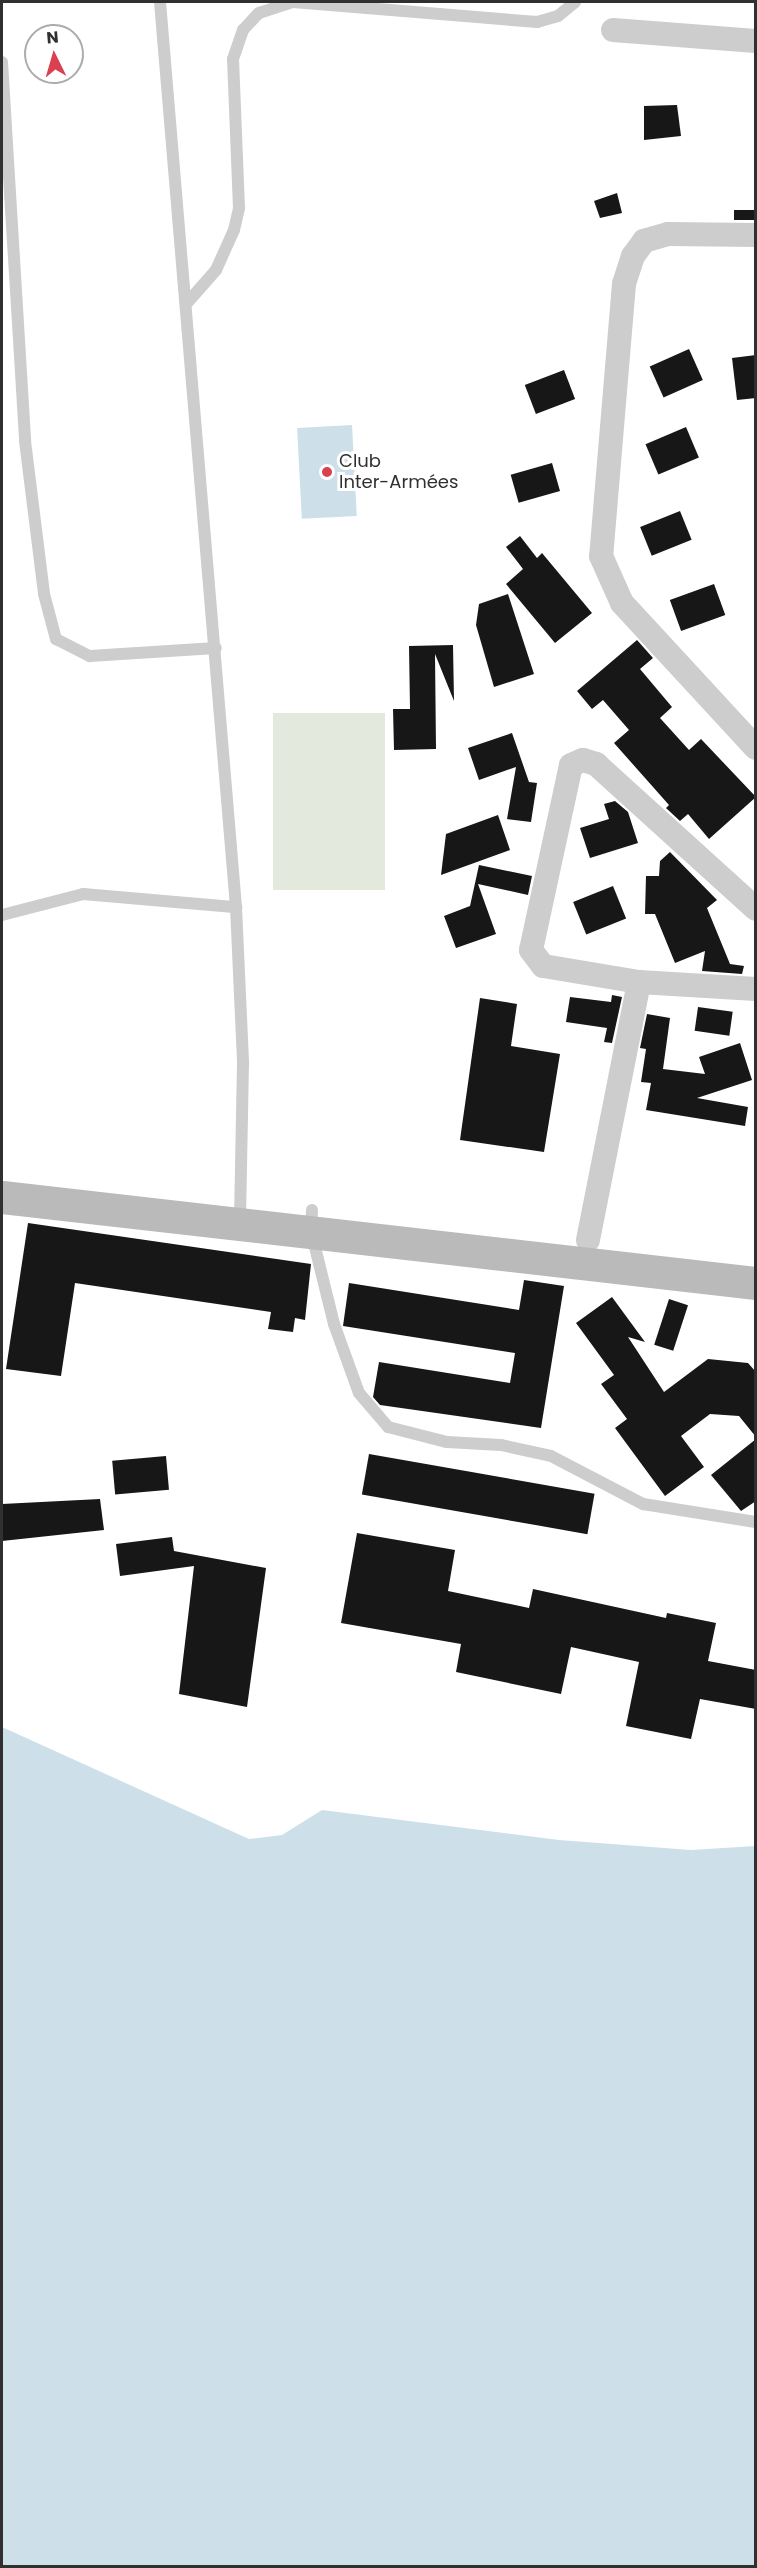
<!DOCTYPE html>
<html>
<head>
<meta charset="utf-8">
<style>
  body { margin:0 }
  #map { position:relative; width:757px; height:2568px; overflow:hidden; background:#fff; font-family:Poppins,sans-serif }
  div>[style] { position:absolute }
  .green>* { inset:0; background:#e4e9dd; transform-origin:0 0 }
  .water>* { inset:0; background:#cde0ea; transform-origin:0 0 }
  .building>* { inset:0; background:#171717; transform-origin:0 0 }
  .service>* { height:12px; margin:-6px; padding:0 6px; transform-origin:6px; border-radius:6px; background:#cdcdcd }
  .minor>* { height:24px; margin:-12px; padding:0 12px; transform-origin:12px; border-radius:12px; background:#cdcdcd }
  .secondary>* { height:33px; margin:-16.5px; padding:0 16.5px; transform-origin:16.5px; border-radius:16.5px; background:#bababa }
  .dots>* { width:16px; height:16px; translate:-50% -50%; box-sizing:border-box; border:3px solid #fff; border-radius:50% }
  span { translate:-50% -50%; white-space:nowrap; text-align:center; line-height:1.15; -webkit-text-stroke:6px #fff; paint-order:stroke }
  .poi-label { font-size:18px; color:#303030 }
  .left { translate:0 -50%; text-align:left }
  .frame { position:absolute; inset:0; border:3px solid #303030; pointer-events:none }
  .north { position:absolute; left:24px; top:24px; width:60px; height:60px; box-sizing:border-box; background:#fff; border:2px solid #acacac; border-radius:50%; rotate:355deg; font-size:16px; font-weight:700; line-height:24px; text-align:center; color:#303030 }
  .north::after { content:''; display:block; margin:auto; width:21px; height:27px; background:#d94151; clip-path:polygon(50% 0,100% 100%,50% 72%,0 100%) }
</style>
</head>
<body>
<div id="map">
  <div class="green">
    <div style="left:385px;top:713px;width:177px;height:112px;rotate:90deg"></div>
  </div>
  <div class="water">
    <div style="left:352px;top:425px;width:91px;height:55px;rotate:87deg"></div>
    <div style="clip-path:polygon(2px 1727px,249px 1839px,282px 1835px,322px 1810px,559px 1840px,691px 1850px,755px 1846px,755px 2566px,2px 2566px)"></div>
  </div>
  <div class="building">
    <div style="clip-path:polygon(677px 105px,681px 136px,644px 140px,644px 106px)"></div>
    <div style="clip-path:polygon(617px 193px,622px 213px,600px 218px,594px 201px)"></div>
    <div style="left:734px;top:210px;width:22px;height:10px"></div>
    <div style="left:689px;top:349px;width:34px;height:43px;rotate:66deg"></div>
    <div style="clip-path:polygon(756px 355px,756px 398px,737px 400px,732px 358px)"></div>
    <div style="left:564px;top:370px;width:31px;height:42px;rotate:69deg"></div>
    <div style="left:686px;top:427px;width:33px;height:44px;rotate:67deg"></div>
    <div style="left:552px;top:463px;width:29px;height:43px;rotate:74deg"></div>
    <div style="left:680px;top:511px;width:31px;height:43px;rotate:68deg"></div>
    <div style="clip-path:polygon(520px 536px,537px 558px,542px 553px,592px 613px,555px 643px,506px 584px,523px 569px,506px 547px)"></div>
    <div style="left:714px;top:584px;width:33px;height:47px;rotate:70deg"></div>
    <div style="clip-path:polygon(508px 594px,534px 674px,494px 687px,476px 625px,479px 604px)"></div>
    <div style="clip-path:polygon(637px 640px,653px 658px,640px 669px,672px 707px,660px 718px,689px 750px,701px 739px,756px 797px,709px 839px,688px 814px,680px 821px,666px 808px,669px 805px,614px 743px,629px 730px,603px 700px,592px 709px,577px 691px)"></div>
    <div style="clip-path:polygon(453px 645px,454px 701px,435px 654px,436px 749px,394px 750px,393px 709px,410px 709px,409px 646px)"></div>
    <div style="clip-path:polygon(512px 733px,529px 782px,537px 783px,531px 822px,507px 819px,516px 767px,479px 780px,468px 748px)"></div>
    <div style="clip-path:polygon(615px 801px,628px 812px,638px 843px,590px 858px,580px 828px,609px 819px,604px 804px)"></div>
    <div style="clip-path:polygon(498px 815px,510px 850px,441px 875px,446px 834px)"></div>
    <div style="clip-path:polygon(670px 852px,717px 900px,707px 908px,730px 964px,744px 966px,742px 974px,702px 971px,705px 951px,675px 963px,655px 914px,645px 914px,646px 876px,659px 876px,660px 861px)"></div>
    <div style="clip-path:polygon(479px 865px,532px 876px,528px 895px,478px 884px,496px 934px,456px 948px,444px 916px,470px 906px)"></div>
    <div style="left:613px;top:886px;width:35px;height:43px;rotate:68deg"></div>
    <div style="clip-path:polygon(612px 995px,622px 997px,612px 1043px,604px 1042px,607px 1028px,566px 1022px,570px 997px,611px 1002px)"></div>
    <div style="clip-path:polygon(480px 998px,517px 1004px,511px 1046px,560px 1054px,544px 1152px,460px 1140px)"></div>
    <div style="left:698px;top:1007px;width:35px;height:24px;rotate:8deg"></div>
    <div style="clip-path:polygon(647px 1014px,670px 1018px,663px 1069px,705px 1074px,699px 1057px,740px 1043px,752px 1080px,697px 1098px,748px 1107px,745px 1126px,646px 1110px,651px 1083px,641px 1082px,646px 1049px,640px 1048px)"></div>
    <div style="clip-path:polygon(28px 1223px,311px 1264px,305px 1320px,295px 1318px,293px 1332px,268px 1329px,271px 1312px,75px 1283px,61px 1376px,6px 1369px)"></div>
    <div style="clip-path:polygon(524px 1280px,564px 1286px,541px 1428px,380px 1405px,373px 1397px,379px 1362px,510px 1383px,515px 1353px,343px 1326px,349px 1283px,519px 1310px)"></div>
    <div style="clip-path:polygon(612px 1297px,645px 1342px,628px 1337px,664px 1392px,708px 1359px,748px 1363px,756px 1372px,756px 1437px,739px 1416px,710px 1414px,681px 1436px,704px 1467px,665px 1496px,615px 1428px,627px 1419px,601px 1384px,614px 1375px,576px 1323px)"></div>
    <div style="left:669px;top:1299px;width:20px;height:48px;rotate:18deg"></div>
    <div style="clip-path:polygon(756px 1439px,756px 1501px,741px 1511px,711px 1475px)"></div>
    <div style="left:369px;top:1454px;width:229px;height:41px;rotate:10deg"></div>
    <div style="left:166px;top:1456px;width:34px;height:54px;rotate:85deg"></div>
    <div style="clip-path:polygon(100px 1499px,104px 1530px,2px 1541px,2px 1504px)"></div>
    <div style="clip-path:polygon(357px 1533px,455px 1550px,448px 1591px,529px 1608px,533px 1589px,666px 1618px,667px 1613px,716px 1623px,708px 1661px,756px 1670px,756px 1709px,700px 1699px,691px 1739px,626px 1726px,639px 1662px,571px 1647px,561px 1694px,456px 1672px,461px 1644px,341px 1623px)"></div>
    <div style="clip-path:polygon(172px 1537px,174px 1551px,266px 1568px,247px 1707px,179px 1694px,194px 1566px,120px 1576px,116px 1544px)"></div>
  </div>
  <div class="service">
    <div style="left:160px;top:2px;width:908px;rotate:85.2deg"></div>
    <div style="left:236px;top:907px;width:156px;rotate:87.4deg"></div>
    <div style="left:243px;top:1063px;width:159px;rotate:91.1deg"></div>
    <div style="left:2px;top:62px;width:380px;rotate:86.5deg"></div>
    <div style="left:25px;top:441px;width:154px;rotate:82.9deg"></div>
    <div style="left:44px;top:594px;width:47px;rotate:75.1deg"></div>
    <div style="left:56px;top:639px;width:38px;rotate:27deg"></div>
    <div style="left:90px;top:656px;width:126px;rotate:-3.6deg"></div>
    <div style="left:187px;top:303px;width:44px;rotate:-48.7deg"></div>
    <div style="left:216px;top:270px;width:44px;rotate:-65.8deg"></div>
    <div style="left:234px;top:230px;width:23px;rotate:-77deg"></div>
    <div style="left:239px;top:208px;width:149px;rotate:-92.3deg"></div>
    <div style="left:233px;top:59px;width:31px;rotate:-71deg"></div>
    <div style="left:243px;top:30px;width:23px;rotate:-47deg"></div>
    <div style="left:259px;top:13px;width:36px;rotate:-18deg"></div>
    <div style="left:293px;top:2px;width:245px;rotate:4.7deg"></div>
    <div style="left:537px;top:22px;width:22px;rotate:-16deg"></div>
    <div style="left:558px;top:16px;width:22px;rotate:-39deg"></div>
    <div style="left:2px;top:915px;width:84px;rotate:-14.5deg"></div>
    <div style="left:83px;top:894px;width:154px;rotate:4.9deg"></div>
    <div style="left:312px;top:1210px;width:21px;rotate:93deg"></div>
    <div style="left:311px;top:1231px;width:96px;rotate:76.1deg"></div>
    <div style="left:334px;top:1324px;width:73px;rotate:70.1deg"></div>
    <div style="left:359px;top:1393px;width:45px;rotate:49.5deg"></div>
    <div style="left:388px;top:1427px;width:61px;rotate:14.3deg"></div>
    <div style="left:447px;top:1442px;width:54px;rotate:3.2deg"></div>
    <div style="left:501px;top:1445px;width:51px;rotate:12.4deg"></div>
    <div style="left:551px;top:1456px;width:104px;rotate:27.6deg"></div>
    <div style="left:643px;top:1504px;width:114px;rotate:9.1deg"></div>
  </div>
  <div class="minor">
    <div style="left:613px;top:30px;width:143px;rotate:4.4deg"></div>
    <div style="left:756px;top:235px;width:88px;rotate:-179.3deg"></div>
    <div style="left:668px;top:234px;width:25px;rotate:164deg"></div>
    <div style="left:644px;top:241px;width:19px;rotate:126deg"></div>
    <div style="left:633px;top:256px;width:29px;rotate:108deg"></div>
    <div style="left:624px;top:284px;width:273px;rotate:94.8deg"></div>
    <div style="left:601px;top:556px;width:51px;rotate:65.9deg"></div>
    <div style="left:622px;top:603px;width:197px;rotate:47.3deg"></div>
    <div style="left:639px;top:982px;width:97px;rotate:-170.5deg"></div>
    <div style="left:543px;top:966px;width:20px;rotate:-127deg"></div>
    <div style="left:531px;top:950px;width:189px;rotate:-77.8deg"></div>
    <div style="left:571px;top:765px;width:13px;rotate:-23deg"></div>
    <div style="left:583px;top:760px;width:14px;rotate:17deg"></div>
    <div style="left:596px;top:764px;width:216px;rotate:42.2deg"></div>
    <div style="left:588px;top:1240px;width:263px;rotate:-78.8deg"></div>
    <div style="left:639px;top:982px;width:117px;rotate:3.4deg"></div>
  </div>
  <div class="secondary">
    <div style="left:2px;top:1197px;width:759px;rotate:6.51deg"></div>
  </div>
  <div class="dots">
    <div style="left:327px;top:472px;background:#d94151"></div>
  </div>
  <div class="poi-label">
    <span class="left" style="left:339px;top:472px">Club<br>Inter-Armées</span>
  </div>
  <div class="frame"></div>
  <div class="north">N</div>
</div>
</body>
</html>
